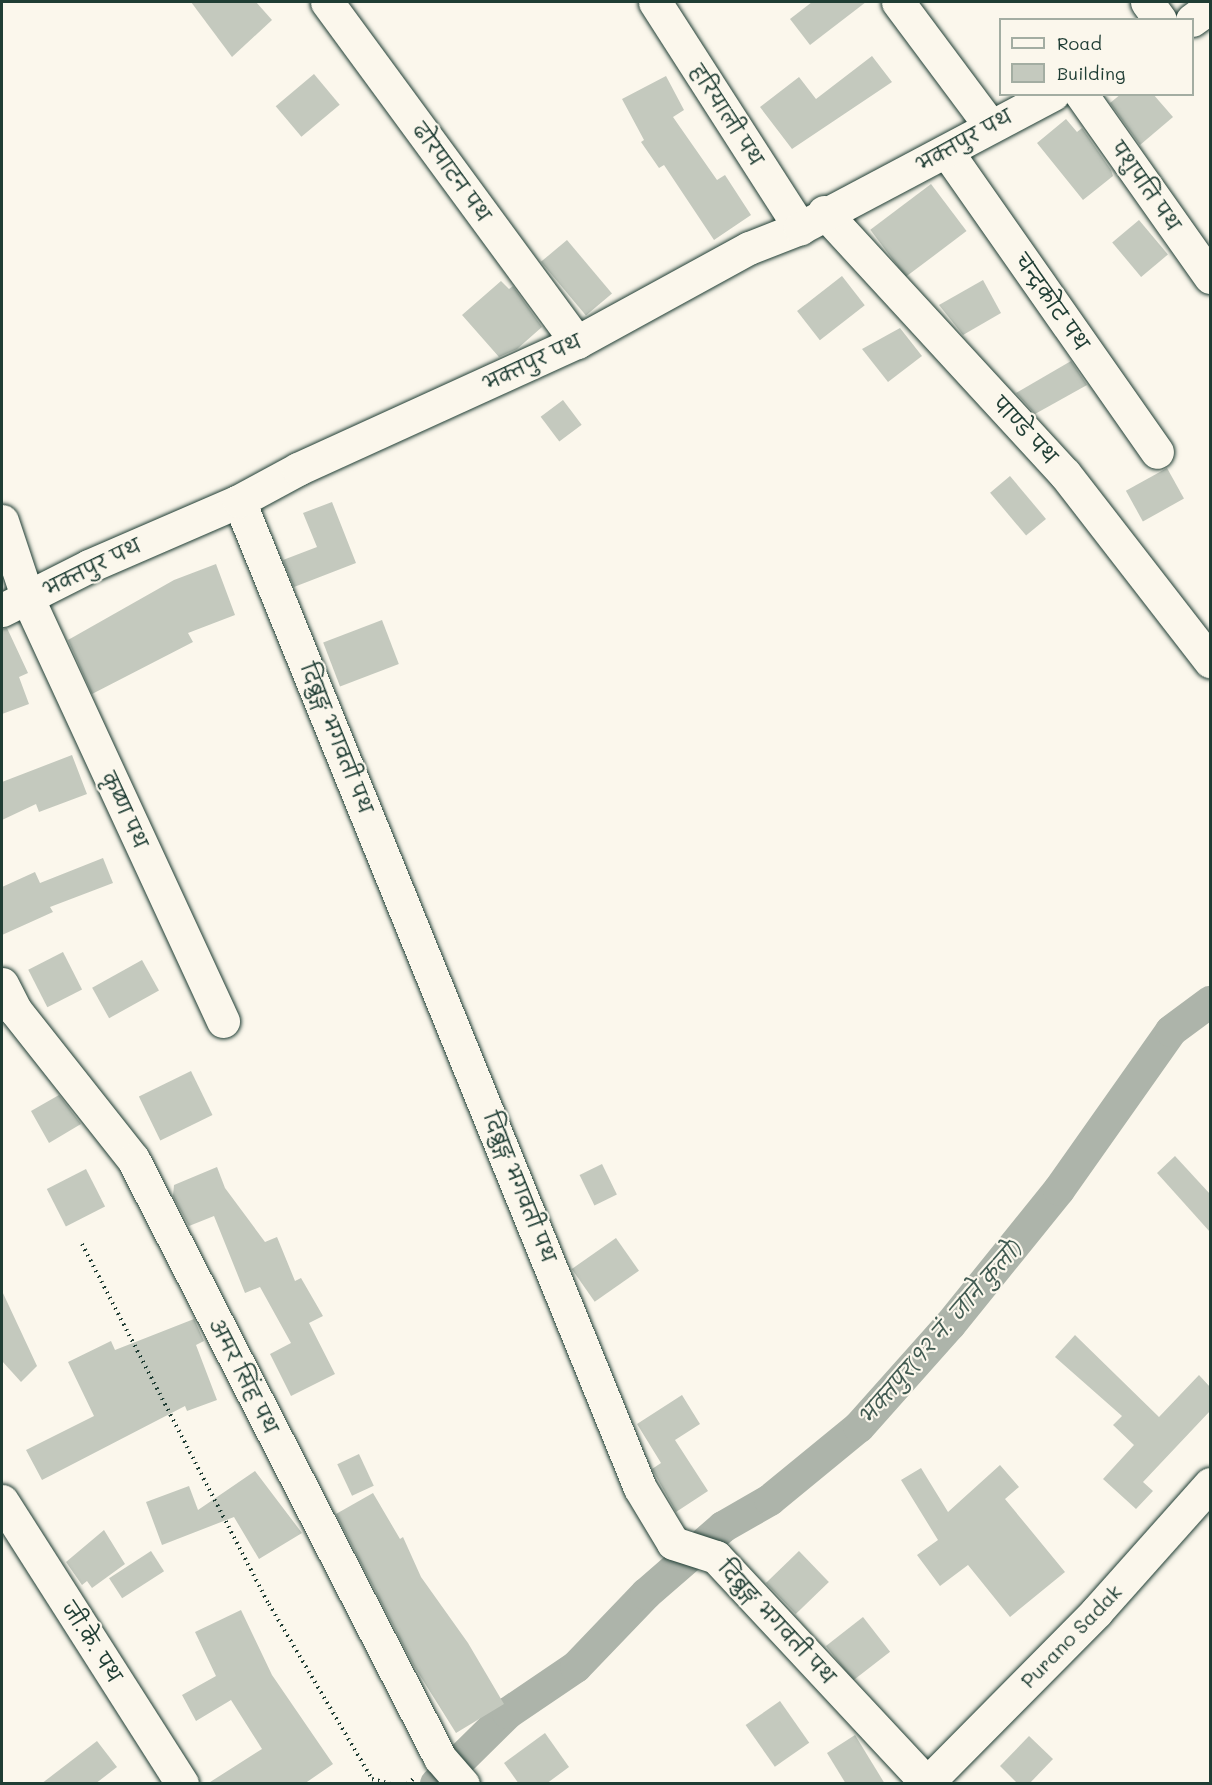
<!DOCTYPE html>
<html>
<head>
<meta charset="utf-8">
<style>
  body { margin:0 }
  #map { position:relative; width:1212px; height:1785px; overflow:hidden; background:#fbf7ec; font-family:Mali,"Playpen Sans Deva",sans-serif }
  div>[style] { position:absolute }
  .canal>* { height:32px; margin:-16px; padding:0 16px; transform-origin:16px; border-radius:16px; background:#adb4aa }
  .building>* { inset:0; background:#c4c9be; transform-origin:0 0 }
  .path>* { height:4px; margin-top:-2px; transform-origin:0; background:repeating-linear-gradient(90deg,#1f3d34 0 1.5px,transparent 0 6px) }
  .roads { filter:drop-shadow(0 0 2px #1f3d34) drop-shadow(0 0 2px #1f3d34) }
  .minor>* { height:33px; margin:-16.5px; padding:0 16.5px; transform-origin:16.5px; border-radius:16.5px; background:#fbf7ec }
  .secondary>* { height:33px; margin:-16.5px; padding:0 16.5px; transform-origin:16.5px; border-radius:16.5px; background:#fbf7ec }
  span { translate:-50% -50%; white-space:nowrap; text-align:center; line-height:1.15; -webkit-text-stroke:4.5px #fbf7ec; paint-order:stroke }
  .street-label { font-size:20px; color:#1f3d34 }
  .water-label { font-size:21px; color:#425b52; font-style:italic }
  .frame { position:absolute; inset:0; border:3px solid #1f3d34; pointer-events:none }
  .legend { position:absolute; left:999px; top:18px; width:195px; height:78px; box-sizing:border-box; background:#fbf7ec; border:2px solid #a3ada2; margin:0; padding:8px 10px; list-style:none; font-size:18px; color:#1f3d34 }
  .legend li { display:flex; align-items:center; gap:12px; height:30px }
  .legend b { width:30px; border:2px solid #a3ada2 }
</style>
</head>
<body>
<div id="map">
  <div class="canal">
    <div style="left:436px;top:1784px;width:101px;rotate:-44.6deg"></div>
    <div style="left:508px;top:1713px;width:82px;rotate:-34.1deg"></div>
    <div style="left:576px;top:1667px;width:101px;rotate:-46.2deg"></div>
    <div style="left:646px;top:1594px;width:102px;rotate:-41deg"></div>
    <div style="left:723px;top:1527px;width:54px;rotate:-29.9deg"></div>
    <div style="left:770px;top:1500px;width:115px;rotate:-39.4deg"></div>
    <div style="left:859px;top:1427px;width:137px;rotate:-48.3deg"></div>
    <div style="left:950px;top:1325px;width:174px;rotate:-51.1deg"></div>
    <div style="left:1059px;top:1190px;width:194px;rotate:-54.8deg"></div>
    <div style="left:1171px;top:1031px;width:49px;rotate:-36.6deg"></div>
  </div>
  <div class="building">
    <div style="clip-path:polygon(191px 2px,256px 2px,272px 20px,232px 57px)"></div>
    <div style="clip-path:polygon(812px 2px,866px 2px,810px 45px,790px 19px)"></div>
    <div style="clip-path:polygon(872px 56px,892px 82px,792px 149px,760px 107px,799px 77px,816px 99px)"></div>
    <div style="left:314px;top:74px;width:40px;height:50px;rotate:50deg"></div>
    <div style="clip-path:polygon(666px 76px,684px 110px,673px 117px,717px 180px,725px 175px,751px 215px,714px 240px,664px 165px,659px 168px,641px 142px,644px 140px,622px 99px)"></div>
    <div style="clip-path:polygon(1121px 94px,1153px 94px,1173px 117px,1140px 145px,1110px 103px)"></div>
    <div style="clip-path:polygon(1066px 119px,1077px 132px,1082px 128px,1111px 170px,1113px 176px,1083px 200px,1037px 143px)"></div>
    <div style="left:931px;top:184px;width:59px;height:76px;rotate:53deg"></div>
    <div style="left:1139px;top:220px;width:45px;height:35px;rotate:50deg"></div>
    <div style="left:567px;top:240px;width:70px;height:34px;rotate:50deg"></div>
    <div style="left:842px;top:276px;width:37px;height:57px;rotate:52deg"></div>
    <div style="clip-path:polygon(983px 280px,1001px 313px,963px 335px,939px 305px)"></div>
    <div style="clip-path:polygon(501px 281px,509px 289px,513px 286px,542px 327px,517px 349px,499px 357px,462px 315px)"></div>
    <div style="clip-path:polygon(900px 328px,922px 356px,888px 382px,862px 349px)"></div>
    <div style="clip-path:polygon(1071px 361px,1087px 385px,1035px 414px,1016px 393px)"></div>
    <div style="left:563px;top:400px;width:31px;height:28px;rotate:53deg"></div>
    <div style="left:1167px;top:468px;width:35px;height:47px;rotate:61deg"></div>
    <div style="left:1010px;top:476px;width:56px;height:26px;rotate:50deg"></div>
    <div style="clip-path:polygon(332px 502px,356px 563px,294px 587px,283px 560px,317px 547px,303px 513px)"></div>
    <div style="clip-path:polygon(216px 564px,235px 615px,188px 633px,193px 642px,92px 694px,68px 640px,174px 580px)"></div>
    <div style="left:382px;top:620px;width:47px;height:63px;rotate:69deg"></div>
    <div style="clip-path:polygon(7px 628px,28px 673px,19px 677px,29px 704px,2px 714px,2px 629px)"></div>
    <div style="clip-path:polygon(72px 755px,87px 794px,39px 812px,36px 804px,2px 820px,2px 782px)"></div>
    <div style="clip-path:polygon(103px 858px,113px 883px,50px 907px,53px 912px,2px 935px,2px 887px,35px 872px,40px 883px)"></div>
    <div style="left:63px;top:952px;width:42px;height:39px;rotate:63deg"></div>
    <div style="left:142px;top:960px;width:35px;height:57px;rotate:61deg"></div>
    <div style="left:191px;top:1071px;width:49px;height:58px;rotate:64deg"></div>
    <div style="clip-path:polygon(59px 1095px,81px 1124px,49px 1143px,31px 1111px)"></div>
    <div style="clip-path:polygon(1175px 1156px,1210px 1194px,1210px 1232px,1157px 1173px)"></div>
    <div style="left:602px;top:1164px;width:34px;height:25px;rotate:64deg"></div>
    <div style="clip-path:polygon(217px 1167px,225px 1188px,265px 1242px,277px 1237px,295px 1281px,301px 1278px,323px 1316px,309px 1323px,335px 1374px,291px 1396px,270px 1354px,291px 1343px,260px 1287px,245px 1293px,214px 1216px,189px 1226px,173px 1196px,174px 1185px)"></div>
    <div style="left:86px;top:1169px;width:42px;height:44px;rotate:63deg"></div>
    <div style="left:616px;top:1238px;width:40px;height:54px;rotate:55deg"></div>
    <div style="clip-path:polygon(2px 1291px,37px 1366px,21px 1382px,2px 1361px)"></div>
    <div style="clip-path:polygon(194px 1319px,204px 1341px,196px 1345px,217px 1400px,187px 1411px,185px 1406px,42px 1480px,26px 1450px,94px 1416px,68px 1362px,111px 1341px,115px 1350px)"></div>
    <div style="clip-path:polygon(1075px 1335px,1159px 1417px,1199px 1375px,1210px 1387px,1210px 1411px,1143px 1482px,1153px 1491px,1136px 1509px,1103px 1479px,1134px 1445px,1113px 1425px,1122px 1416px,1055px 1357px)"></div>
    <div style="clip-path:polygon(682px 1395px,700px 1424px,675px 1440px,708px 1491px,676px 1512px,652px 1469px,661px 1463px,637px 1424px)"></div>
    <div style="left:359px;top:1454px;width:35px;height:24px;rotate:65deg"></div>
    <div style="clip-path:polygon(1000px 1465px,1019px 1487px,1005px 1499px,1065px 1572px,1010px 1617px,968px 1565px,940px 1586px,917px 1555px,938px 1540px,901px 1480px,921px 1468px,948px 1512px)"></div>
    <div style="clip-path:polygon(255px 1471px,302px 1533px,259px 1559px,234px 1517px,162px 1545px,146px 1502px,189px 1486px,198px 1510px)"></div>
    <div style="clip-path:polygon(373px 1493px,400px 1539px,403px 1537px,421px 1577px,468px 1643px,504px 1704px,456px 1733px,414px 1666px,336px 1514px)"></div>
    <div style="clip-path:polygon(104px 1530px,125px 1564px,92px 1588px,87px 1581px,82px 1585px,66px 1562px)"></div>
    <div style="left:151px;top:1551px;width:24px;height:50px;rotate:57deg"></div>
    <div style="left:799px;top:1551px;width:43px;height:46px;rotate:46deg"></div>
    <div style="clip-path:polygon(241px 1610px,272px 1675px,333px 1764px,304px 1784px,207px 1784px,262px 1749px,231px 1700px,196px 1721px,182px 1695px,216px 1676px,195px 1632px)"></div>
    <div style="left:863px;top:1617px;width:44px;height:47px;rotate:52deg"></div>
    <div style="left:780px;top:1701px;width:51px;height:42px;rotate:55deg"></div>
    <div style="clip-path:polygon(545px 1733px,569px 1767px,546px 1784px,519px 1784px,504px 1763px)"></div>
    <div style="clip-path:polygon(855px 1735px,885px 1784px,846px 1784px,827px 1753px)"></div>
    <div style="clip-path:polygon(1029px 1736px,1053px 1759px,1029px 1784px,1018px 1784px,1000px 1766px)"></div>
    <div style="clip-path:polygon(97px 1741px,117px 1767px,95px 1784px,41px 1784px)"></div>
  </div>
  <div class="path">
    <div style="left:82px;top:1244px;width:406px;rotate:62.6deg"></div>
    <div style="left:269px;top:1604px;width:203px;rotate:59.5deg"></div>
    <div style="left:372px;top:1779px;width:20px;rotate:15deg"></div>
    <div style="left:407px;top:1784px;width:11px;rotate:-38deg"></div>
  </div>
  <div class="roads">
    <div class="minor">
      <div style="left:327px;top:2px;width:422px;rotate:53.7deg"></div>
      <div style="left:655px;top:2px;width:269px;rotate:57.3deg"></div>
      <div style="left:898px;top:2px;width:152px;rotate:53.3deg"></div>
      <div style="left:1147px;top:2px;width:22px;rotate:54deg"></div>
      <div style="left:1192px;top:20px;width:22px;rotate:-36deg"></div>
      <div style="left:1081px;top:94px;width:224px;rotate:54.8deg"></div>
      <div style="left:947px;top:152px;width:366px;rotate:55deg"></div>
      <div style="left:824px;top:212px;width:356px;rotate:47.4deg"></div>
      <div style="left:1065px;top:474px;width:237px;rotate:52.2deg"></div>
      <div style="left:239px;top:501px;width:1065px;rotate:67.89deg"></div>
      <div style="left:640px;top:1488px;width:64px;rotate:59deg"></div>
      <div style="left:673px;top:1543px;width:45px;rotate:18deg"></div>
      <div style="left:716px;top:1557px;width:309px;rotate:47deg"></div>
      <div style="left:2px;top:521px;width:82px;rotate:71.6deg"></div>
      <div style="left:28px;top:599px;width:465px;rotate:65.2deg"></div>
      <div style="left:2px;top:610px;width:97px;rotate:-26.8deg"></div>
      <div style="left:89px;top:566px;width:163px;rotate:-23.4deg"></div>
      <div style="left:239px;top:501px;width:67px;rotate:-28.5deg"></div>
      <div style="left:298px;top:469px;width:307px;rotate:-24.5deg"></div>
      <div style="left:577px;top:342px;width:196px;rotate:-28.7deg"></div>
      <div style="left:749px;top:248px;width:55px;rotate:-21.4deg"></div>
      <div style="left:800px;top:228px;width:286px;rotate:-27.9deg"></div>
      <div style="left:2px;top:984px;width:30px;rotate:63deg"></div>
      <div style="left:16px;top:1011px;width:189px;rotate:51.7deg"></div>
      <div style="left:133px;top:1159px;width:673px;rotate:62.86deg"></div>
      <div style="left:440px;top:1758px;width:35px;rotate:49deg"></div>
      <div style="left:2px;top:1501px;width:335px;rotate:57.5deg"></div>
    </div>
    <div class="secondary">
      <div style="left:926px;top:1784px;width:243px;rotate:-45.3deg"></div>
      <div style="left:1097px;top:1611px;width:170px;rotate:-48.3deg"></div>
    </div>
  </div>
  <div class="street-label">
    <span style="left:727px;top:115px;rotate:57deg">हरियाली पथ</span>
    <span style="left:964px;top:140px;rotate:-29deg">भक्तपुर पथ</span>
    <span style="left:452px;top:172px;rotate:54deg">ढोरपाटन पथ</span>
    <span style="left:1146px;top:186px;rotate:55deg">पशुपति पथ</span>
    <span style="left:1052px;top:302px;rotate:55deg">चन्द्रकोट पथ</span>
    <span style="left:532px;top:362px;rotate:-25deg">भक्तपुर पथ</span>
    <span style="left:1025px;top:430px;rotate:47deg">पाण्डे पथ</span>
    <span style="left:92px;top:567px;rotate:-26deg">भक्तपुर पथ</span>
    <span style="left:337px;top:738px;rotate:68deg">दिब्रुङ्ग भगवती पथ</span>
    <span style="left:125px;top:810px;rotate:65deg">कृष्ण पथ</span>
    <span style="left:520px;top:1187px;rotate:68deg">दिब्रुङ्ग भगवती पथ</span>
    <span style="left:244px;top:1376px;rotate:63deg">अमर सिंह पथ</span>
    <span style="left:777px;top:1622px;rotate:47deg">दिब्रुङ्ग भगवती पथ</span>
    <span style="left:1071px;top:1636px;rotate:-46deg">Purano Sadak</span>
    <span style="left:92px;top:1642px;rotate:57deg">जी.के. पथ</span>
  </div>
  <div class="water-label">
    <span style="left:940px;top:1332px;rotate:-49deg">भक्तपुर(१२ नं. जाने कुलो)</span>
  </div>
  <div class="frame"></div>
  <ul class="legend">
  <li><b style="height:8px;background:#fbf7ec"></b>Road</li>
  <li><b style="height:16px;background:#c4c9be"></b>Building</li>
  </ul>
</div>
</body>
</html>
